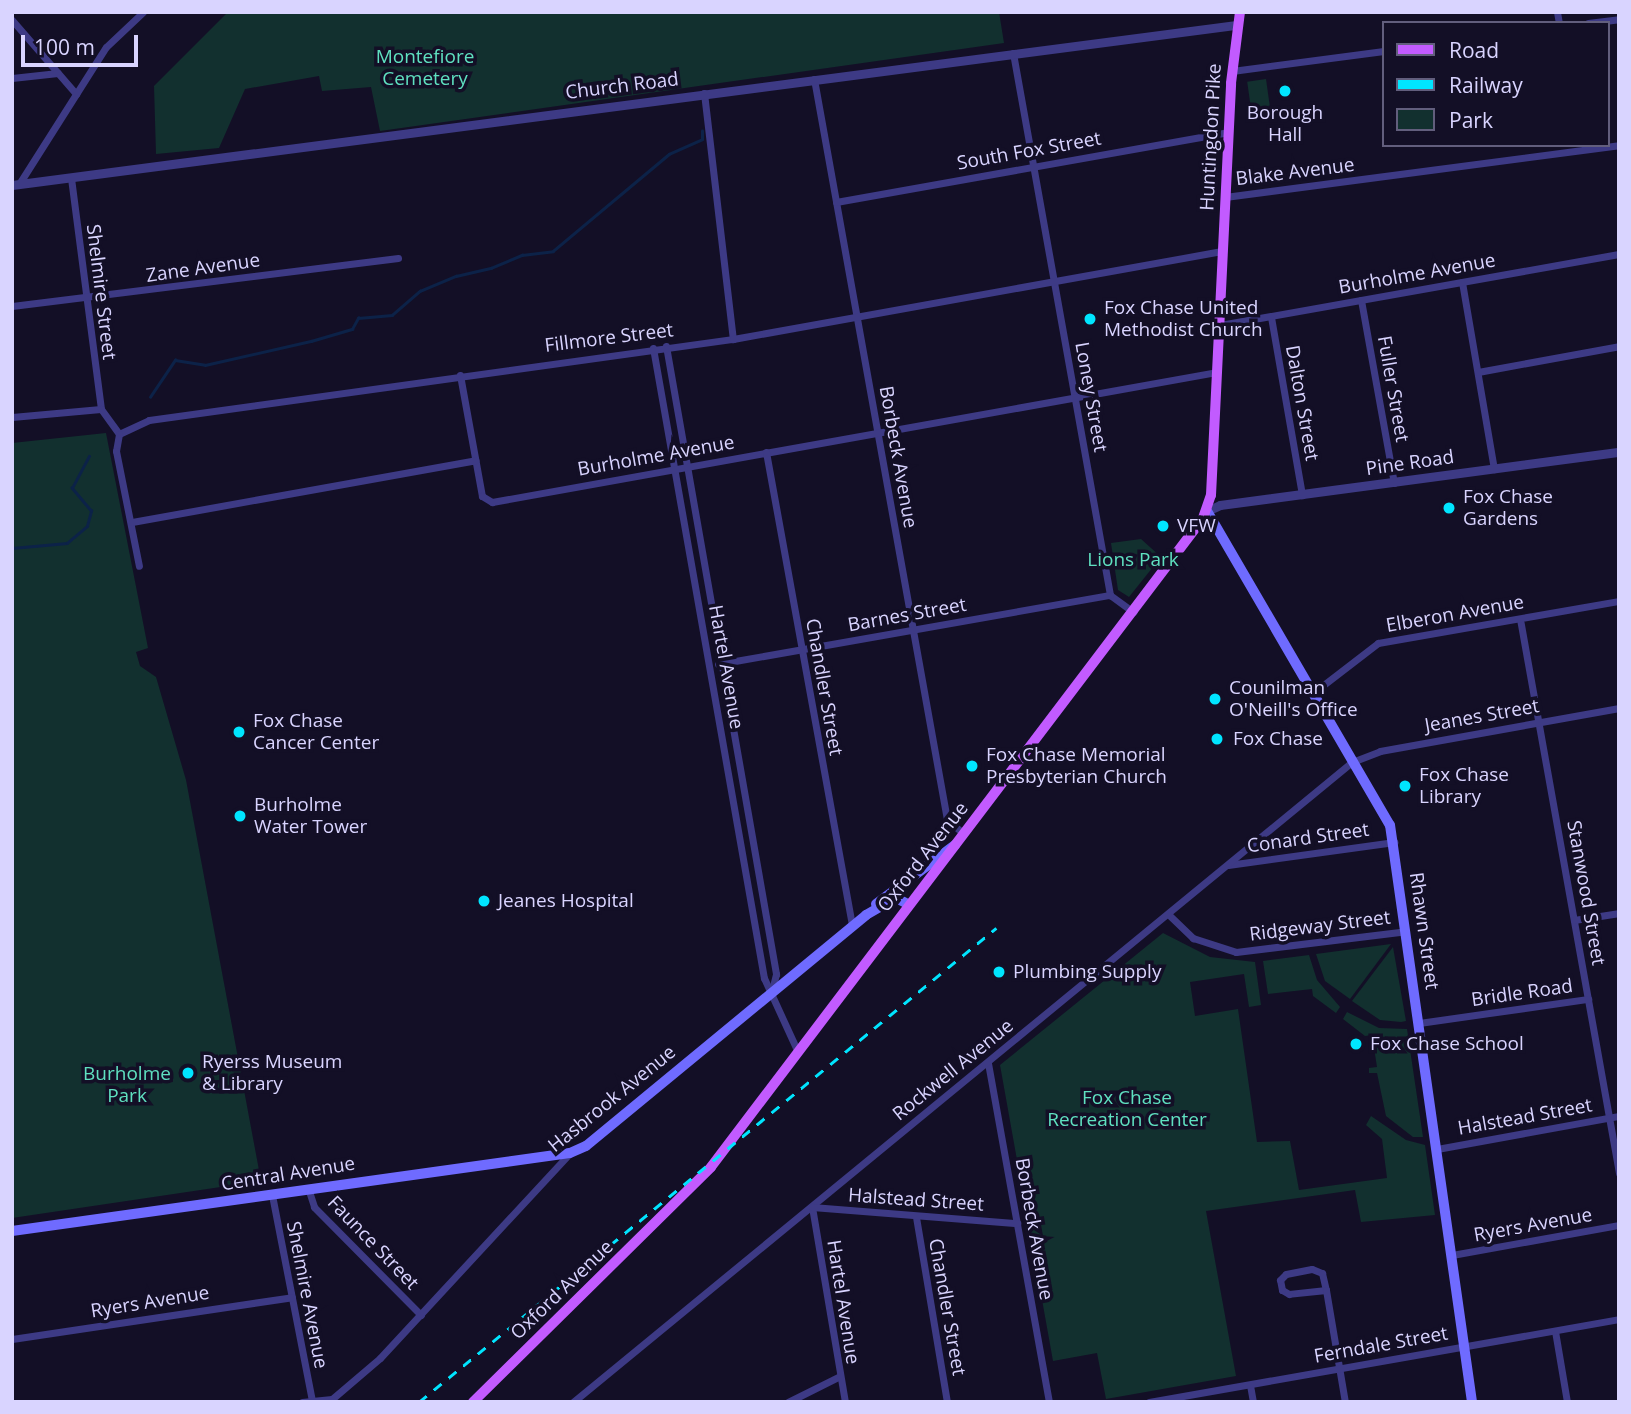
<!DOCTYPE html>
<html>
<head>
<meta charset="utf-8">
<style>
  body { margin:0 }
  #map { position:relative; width:1631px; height:1414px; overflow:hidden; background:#130f26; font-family:"Open Sans",sans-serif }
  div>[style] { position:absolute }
  .green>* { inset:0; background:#12302f; transform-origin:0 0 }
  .stream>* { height:2.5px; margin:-1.25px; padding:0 1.25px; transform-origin:1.25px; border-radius:1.25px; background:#0c2248 }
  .minor>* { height:7px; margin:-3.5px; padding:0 3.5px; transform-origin:3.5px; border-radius:3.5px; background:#3d3a85 }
  .tertiary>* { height:9px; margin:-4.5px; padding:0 4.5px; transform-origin:4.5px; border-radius:4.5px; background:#3d3a85 }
  .secondary>* { height:10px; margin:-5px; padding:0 5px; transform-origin:5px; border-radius:5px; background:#6f6bff }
  .primary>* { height:10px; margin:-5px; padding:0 5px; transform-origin:5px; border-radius:5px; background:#c25bff }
  .rail>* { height:2.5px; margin-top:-1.25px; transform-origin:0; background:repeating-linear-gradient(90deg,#00e5ff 0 10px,transparent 0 19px) }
  .dots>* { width:19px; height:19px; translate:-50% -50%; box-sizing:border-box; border:4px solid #130f26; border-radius:50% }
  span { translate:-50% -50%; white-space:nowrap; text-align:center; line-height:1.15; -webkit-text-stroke:7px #130f26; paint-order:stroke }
  .park-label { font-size:19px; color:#5fe0c0 }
  .street-label { font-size:19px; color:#d9d4ff }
  .poi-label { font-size:19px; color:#d9d4ff }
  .left { translate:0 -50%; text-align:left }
  .frame { position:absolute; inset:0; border:14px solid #d9d4ff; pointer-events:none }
  .legend { position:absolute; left:1382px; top:21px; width:228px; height:126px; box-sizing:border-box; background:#130f26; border:2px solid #625e7d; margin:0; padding:9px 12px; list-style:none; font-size:21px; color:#d9d4ff }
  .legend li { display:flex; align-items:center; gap:14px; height:35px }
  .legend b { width:35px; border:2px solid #625e7d }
  .scale { position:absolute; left:21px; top:35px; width:117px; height:32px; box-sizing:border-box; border:4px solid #d9d4ff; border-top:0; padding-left:9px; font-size:21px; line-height:24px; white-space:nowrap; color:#d9d4ff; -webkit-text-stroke:5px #130f26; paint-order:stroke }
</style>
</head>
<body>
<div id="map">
  <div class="green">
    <div style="clip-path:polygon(228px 12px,999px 12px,1004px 43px,380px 131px,371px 87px,322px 91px,319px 76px,245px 89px,219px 148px,156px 154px,154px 86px)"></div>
    <div style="left:1266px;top:79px;width:30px;height:19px;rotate:82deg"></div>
    <div style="clip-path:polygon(106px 433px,148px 648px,136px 652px,140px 666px,156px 677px,186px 780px,261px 1181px,12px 1218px,12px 443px)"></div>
    <div style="clip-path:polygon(1141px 539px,1161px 557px,1129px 597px,1118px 590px,1111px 543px)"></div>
    <div style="clip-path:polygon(1163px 933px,1210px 957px,1255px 962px,1261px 1005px,1249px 1007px,1244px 974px,1190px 982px,1195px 1016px,1238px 1009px,1257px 1142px,1290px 1141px,1299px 1190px,1387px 1178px,1382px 1139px,1366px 1125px,1371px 1116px,1406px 1140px,1425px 1145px,1435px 1215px,1361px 1222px,1355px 1190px,1206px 1211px,1236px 1376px,1106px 1399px,1097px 1353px,1053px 1361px,1000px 1065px)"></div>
    <div style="clip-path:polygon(1391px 944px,1350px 999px,1325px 981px,1316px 954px)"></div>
    <div style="clip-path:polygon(1393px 947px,1406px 1021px,1401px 1022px,1380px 1020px,1352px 1001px)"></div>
    <div style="clip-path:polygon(1309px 955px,1317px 980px,1340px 1007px,1336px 1013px,1313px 996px,1312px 989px,1268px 994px,1263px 961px)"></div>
    <div style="clip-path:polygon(1347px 1012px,1379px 1028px,1407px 1029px,1423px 1137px,1413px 1137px,1386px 1116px,1377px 1073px,1369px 1073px,1369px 1068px,1377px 1067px,1372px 1035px,1365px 1036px,1343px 1019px)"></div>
  </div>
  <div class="stream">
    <div style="left:150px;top:397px;width:45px;rotate:-56deg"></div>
    <div style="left:175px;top:360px;width:30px;rotate:9deg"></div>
    <div style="left:205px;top:365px;width:109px;rotate:-12.8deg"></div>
    <div style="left:311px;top:341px;width:43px;rotate:-16.3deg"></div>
    <div style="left:352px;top:329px;width:13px;rotate:-61deg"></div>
    <div style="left:358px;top:318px;width:34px;rotate:-5deg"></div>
    <div style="left:392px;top:315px;width:37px;rotate:-41deg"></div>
    <div style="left:420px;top:291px;width:39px;rotate:-23deg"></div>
    <div style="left:456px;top:276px;width:36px;rotate:-13deg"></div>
    <div style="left:491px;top:268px;width:34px;rotate:-23deg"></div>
    <div style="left:522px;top:255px;width:31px;rotate:-7deg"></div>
    <div style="left:553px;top:251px;width:151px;rotate:-39.9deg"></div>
    <div style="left:669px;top:154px;width:36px;rotate:-24deg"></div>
    <div style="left:702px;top:139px;width:8px;rotate:-90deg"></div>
    <div style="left:12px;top:548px;width:55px;rotate:-5.2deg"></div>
    <div style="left:67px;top:543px;width:26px;rotate:-40deg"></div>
    <div style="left:87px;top:526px;width:16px;rotate:-75deg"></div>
    <div style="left:91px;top:511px;width:30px;rotate:-130deg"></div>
    <div style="left:72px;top:488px;width:36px;rotate:-62deg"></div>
  </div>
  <div class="minor">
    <div style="left:1557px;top:12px;width:11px;rotate:80deg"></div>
    <div style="left:12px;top:20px;width:98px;rotate:49.1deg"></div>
    <div style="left:1588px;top:23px;width:31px;rotate:-7deg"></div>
    <div style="left:1013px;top:53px;width:551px;rotate:79.85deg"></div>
    <div style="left:1110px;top:595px;width:29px;rotate:36deg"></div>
    <div style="left:1232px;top:71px;width:153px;rotate:-7.5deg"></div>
    <div style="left:12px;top:78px;width:46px;rotate:-6.2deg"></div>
    <div style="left:814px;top:79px;width:753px;rotate:79.82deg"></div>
    <div style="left:947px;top:820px;width:21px;rotate:39deg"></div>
    <div style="left:704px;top:93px;width:248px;rotate:83.3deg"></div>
    <div style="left:71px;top:178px;width:233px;rotate:82.6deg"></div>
    <div style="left:19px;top:184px;width:162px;rotate:-57.6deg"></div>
    <div style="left:106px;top:47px;width:51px;rotate:-43.4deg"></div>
    <div style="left:1225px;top:197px;width:397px;rotate:-7.5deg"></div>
    <div style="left:836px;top:202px;width:399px;rotate:-10.1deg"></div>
    <div style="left:1462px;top:282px;width:190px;rotate:80.3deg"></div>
    <div style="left:1361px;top:300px;width:186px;rotate:79.8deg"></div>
    <div style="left:12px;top:306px;width:389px;rotate:-7.1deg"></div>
    <div style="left:1271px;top:317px;width:181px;rotate:80.1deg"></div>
    <div style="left:1220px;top:325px;width:405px;rotate:-10.1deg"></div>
    <div style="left:666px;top:346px;width:638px;rotate:80.06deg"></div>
    <div style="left:776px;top:974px;width:16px;rotate:104deg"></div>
    <div style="left:653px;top:348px;width:640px;rotate:80.01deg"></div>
    <div style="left:764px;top:978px;width:79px;rotate:65.4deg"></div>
    <div style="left:1478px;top:372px;width:143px;rotate:-10.4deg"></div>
    <div style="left:460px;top:375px;width:123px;rotate:79.7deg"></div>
    <div style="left:482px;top:496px;width:12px;rotate:31deg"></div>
    <div style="left:492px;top:502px;width:737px;rotate:-10.17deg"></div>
    <div style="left:12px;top:417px;width:89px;rotate:-5.1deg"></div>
    <div style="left:101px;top:409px;width:31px;rotate:54deg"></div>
    <div style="left:119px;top:434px;width:33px;rotate:-25deg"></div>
    <div style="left:149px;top:420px;width:590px;rotate:-7.9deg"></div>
    <div style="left:733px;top:339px;width:498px;rotate:-10.2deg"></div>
    <div style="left:119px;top:434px;width:17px;rotate:100deg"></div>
    <div style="left:116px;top:451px;width:117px;rotate:78.7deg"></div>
    <div style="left:766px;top:452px;width:482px;rotate:79.7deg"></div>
    <div style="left:132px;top:522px;width:349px;rotate:-10.2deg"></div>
    <div style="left:1520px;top:619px;width:563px;rotate:79.87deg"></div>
    <div style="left:718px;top:664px;width:398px;rotate:-10deg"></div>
    <div style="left:1313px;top:693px;width:82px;rotate:-37.6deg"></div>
    <div style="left:1378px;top:643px;width:245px;rotate:-9.9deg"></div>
    <div style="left:1228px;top:865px;width:168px;rotate:-7.9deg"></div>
    <div style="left:1168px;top:914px;width:35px;rotate:44deg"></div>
    <div style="left:1193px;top:938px;width:45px;rotate:18deg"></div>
    <div style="left:1236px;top:952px;width:171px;rotate:-7deg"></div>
    <div style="left:1574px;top:920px;width:46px;rotate:-8.8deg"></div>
    <div style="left:1419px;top:1023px;width:171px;rotate:-8.1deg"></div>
    <div style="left:988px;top:1063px;width:344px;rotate:79.8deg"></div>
    <div style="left:1437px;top:1149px;width:185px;rotate:-10.3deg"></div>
    <div style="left:308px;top:1188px;width:20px;rotate:72deg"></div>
    <div style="left:314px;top:1207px;width:152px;rotate:45.3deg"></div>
    <div style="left:272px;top:1195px;width:210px;rotate:79deg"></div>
    <div style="left:916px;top:1217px;width:188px;rotate:80.5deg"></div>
    <div style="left:1452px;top:1255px;width:170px;rotate:-10.2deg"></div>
    <div style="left:1326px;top:1290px;width:37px;rotate:174deg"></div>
    <div style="left:1289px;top:1294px;width:8px;rotate:-150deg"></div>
    <div style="left:1282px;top:1290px;width:10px;rotate:-101deg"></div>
    <div style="left:1280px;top:1280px;width:8px;rotate:-45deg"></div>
    <div style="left:1286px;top:1274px;width:26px;rotate:-11deg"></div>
    <div style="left:1312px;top:1269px;width:11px;rotate:22deg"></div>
    <div style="left:1322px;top:1273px;width:17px;rotate:77deg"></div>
    <div style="left:1326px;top:1290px;width:114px;rotate:80.4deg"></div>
    <div style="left:1555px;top:1331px;width:72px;rotate:80.4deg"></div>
    <div style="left:12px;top:1339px;width:283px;rotate:-8.5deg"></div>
    <div style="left:1250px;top:1385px;width:17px;rotate:80deg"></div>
    <div style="left:302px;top:1402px;width:30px;rotate:-6deg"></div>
    <div style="left:332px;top:1399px;width:63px;rotate:-40.5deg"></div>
    <div style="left:380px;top:1358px;width:277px;rotate:-47.2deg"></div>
    <div style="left:573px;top:1402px;width:1008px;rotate:-39.41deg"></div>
    <div style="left:1352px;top:762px;width:30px;rotate:-21deg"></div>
    <div style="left:1380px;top:751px;width:243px;rotate:-10.2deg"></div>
    <div style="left:788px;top:1402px;width:58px;rotate:-26.6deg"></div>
    <div style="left:845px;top:1402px;width:198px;rotate:-99.6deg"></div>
    <div style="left:812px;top:1207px;width:206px;rotate:4.5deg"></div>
    <div style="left:1149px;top:1402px;width:477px;rotate:-10deg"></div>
  </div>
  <div class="tertiary">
    <div style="left:12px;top:185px;width:1233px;rotate:-7.45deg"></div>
    <div style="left:1207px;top:511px;width:14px;rotate:-25deg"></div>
    <div style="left:1220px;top:505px;width:403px;rotate:-7.6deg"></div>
  </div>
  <div class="secondary">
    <div style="left:1207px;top:511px;width:363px;rotate:59.8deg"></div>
    <div style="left:1390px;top:825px;width:583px;rotate:81.91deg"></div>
    <div style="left:876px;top:904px;width:99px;rotate:-36.8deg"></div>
    <div style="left:12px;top:1231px;width:563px;rotate:-7.96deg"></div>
    <div style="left:570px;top:1153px;width:17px;rotate:-24deg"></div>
    <div style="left:586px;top:1146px;width:363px;rotate:-39.5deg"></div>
    <div style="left:866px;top:915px;width:34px;rotate:-30deg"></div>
    <div style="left:896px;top:898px;width:13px;rotate:27deg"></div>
  </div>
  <div class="primary">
    <div style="left:473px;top:1402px;width:334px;rotate:-44.6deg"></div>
    <div style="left:711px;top:1167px;width:814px;rotate:-52.83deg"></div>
    <div style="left:1203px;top:518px;width:24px;rotate:-71deg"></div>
    <div style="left:1211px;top:495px;width:412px;rotate:-87.2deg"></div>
    <div style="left:1231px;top:83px;width:72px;rotate:-82.8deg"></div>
  </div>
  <div class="rail">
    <div style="left:419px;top:1402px;width:747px;rotate:-39.4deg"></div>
  </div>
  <div class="dots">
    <div style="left:1285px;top:91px;background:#00e5ff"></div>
    <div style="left:1090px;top:319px;background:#00e5ff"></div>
    <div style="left:1449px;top:508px;background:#00e5ff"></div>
    <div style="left:1163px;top:526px;background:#00e5ff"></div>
    <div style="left:1215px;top:699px;background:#00e5ff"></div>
    <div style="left:239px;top:732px;background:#00e5ff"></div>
    <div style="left:1217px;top:739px;background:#00e5ff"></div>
    <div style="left:972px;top:766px;background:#00e5ff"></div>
    <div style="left:1405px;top:786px;background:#00e5ff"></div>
    <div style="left:240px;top:816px;background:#00e5ff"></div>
    <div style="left:484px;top:901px;background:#00e5ff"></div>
    <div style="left:999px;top:972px;background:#00e5ff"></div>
    <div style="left:1356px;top:1044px;background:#00e5ff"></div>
    <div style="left:188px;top:1073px;background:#00e5ff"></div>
  </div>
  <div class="park-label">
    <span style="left:425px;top:68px">Montefiore<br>Cemetery</span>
    <span style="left:1133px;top:560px">Lions Park</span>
    <span style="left:127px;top:1085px">Burholme<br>Park</span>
    <span style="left:1127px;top:1109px">Fox Chase<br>Recreation Center</span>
  </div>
  <div class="street-label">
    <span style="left:622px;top:86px;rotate:-7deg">Church Road</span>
    <span style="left:1211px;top:137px;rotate:-87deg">Huntingdon Pike</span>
    <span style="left:1029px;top:151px;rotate:-10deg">South Fox Street</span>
    <span style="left:1295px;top:172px;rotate:-7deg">Blake Avenue</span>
    <span style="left:203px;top:268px;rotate:-8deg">Zane Avenue</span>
    <span style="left:1417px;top:274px;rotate:-10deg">Burholme Avenue</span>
    <span style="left:101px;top:292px;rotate:83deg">Shelmire Street</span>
    <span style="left:609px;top:338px;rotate:-7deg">Fillmore Street</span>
    <span style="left:1393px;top:389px;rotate:80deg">Fuller Street</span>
    <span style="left:1091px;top:397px;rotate:80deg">Loney Street</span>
    <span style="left:1302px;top:403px;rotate:80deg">Dalton Street</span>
    <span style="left:656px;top:456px;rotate:-10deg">Burholme Avenue</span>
    <span style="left:898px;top:457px;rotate:80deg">Borbeck Avenue</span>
    <span style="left:1410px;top:463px;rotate:-8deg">Pine Road</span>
    <span style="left:1455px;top:614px;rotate:-10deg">Elberon Avenue</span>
    <span style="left:907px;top:615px;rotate:-10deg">Barnes Street</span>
    <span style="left:726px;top:667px;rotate:80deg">Hartel Avenue</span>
    <span style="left:824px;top:687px;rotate:80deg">Chandler Street</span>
    <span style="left:1482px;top:716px;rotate:-10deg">Jeanes Street</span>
    <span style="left:1308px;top:838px;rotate:-8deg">Conard Street</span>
    <span style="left:923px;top:857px;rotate:-52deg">Oxford Avenue</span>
    <span style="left:1586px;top:893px;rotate:80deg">Stanwood Street</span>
    <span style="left:1320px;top:926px;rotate:-7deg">Ridgeway Street</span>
    <span style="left:1424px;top:931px;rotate:82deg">Rhawn Street</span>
    <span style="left:1522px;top:993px;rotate:-8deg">Bridle Road</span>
    <span style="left:953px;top:1070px;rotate:-39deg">Rockwell Avenue</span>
    <span style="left:612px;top:1099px;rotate:-39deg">Hasbrook Avenue</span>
    <span style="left:1525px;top:1117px;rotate:-10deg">Halstead Street</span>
    <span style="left:288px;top:1174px;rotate:-9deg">Central Avenue</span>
    <span style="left:916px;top:1200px;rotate:4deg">Halstead Street</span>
    <span style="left:1533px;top:1225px;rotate:-10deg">Ryers Avenue</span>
    <span style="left:1034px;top:1229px;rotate:80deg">Borbeck Avenue</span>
    <span style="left:373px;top:1243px;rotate:46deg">Faunce Street</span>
    <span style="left:562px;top:1290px;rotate:-44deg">Oxford Avenue</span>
    <span style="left:307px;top:1295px;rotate:79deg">Shelmire Avenue</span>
    <span style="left:150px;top:1302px;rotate:-9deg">Ryers Avenue</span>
    <span style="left:843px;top:1302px;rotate:81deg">Hartel Avenue</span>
    <span style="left:947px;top:1307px;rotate:80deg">Chandler Street</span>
    <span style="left:1381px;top:1345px;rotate:-10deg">Ferndale Street</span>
  </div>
  <div class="poi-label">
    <span style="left:1285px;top:124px">Borough<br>Hall</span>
    <span class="left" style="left:1104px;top:319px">Fox Chase United<br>Methodist Church</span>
    <span class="left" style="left:1463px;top:508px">Fox Chase<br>Gardens</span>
    <span class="left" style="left:1177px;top:526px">VFW</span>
    <span class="left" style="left:1229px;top:699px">Counilman<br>O'Neill's Office</span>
    <span class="left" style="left:253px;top:732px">Fox Chase<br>Cancer Center</span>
    <span class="left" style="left:1233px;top:739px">Fox Chase</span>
    <span class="left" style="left:986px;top:766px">Fox Chase Memorial<br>Presbyterian Church</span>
    <span class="left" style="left:1419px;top:786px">Fox Chase<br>Library</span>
    <span class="left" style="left:254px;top:816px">Burholme<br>Water Tower</span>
    <span class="left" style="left:498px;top:901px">Jeanes Hospital</span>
    <span class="left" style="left:1013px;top:972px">Plumbing Supply</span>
    <span class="left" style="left:1370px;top:1044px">Fox Chase School</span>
    <span class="left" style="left:202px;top:1073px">Ryerss Museum<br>&amp; Library</span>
  </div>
  <div class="frame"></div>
  <ul class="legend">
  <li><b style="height:9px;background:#c25bff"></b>Road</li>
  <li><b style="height:9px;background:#00e5ff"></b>Railway</li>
  <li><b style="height:19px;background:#12302f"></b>Park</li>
  </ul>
  <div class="scale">100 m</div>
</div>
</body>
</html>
